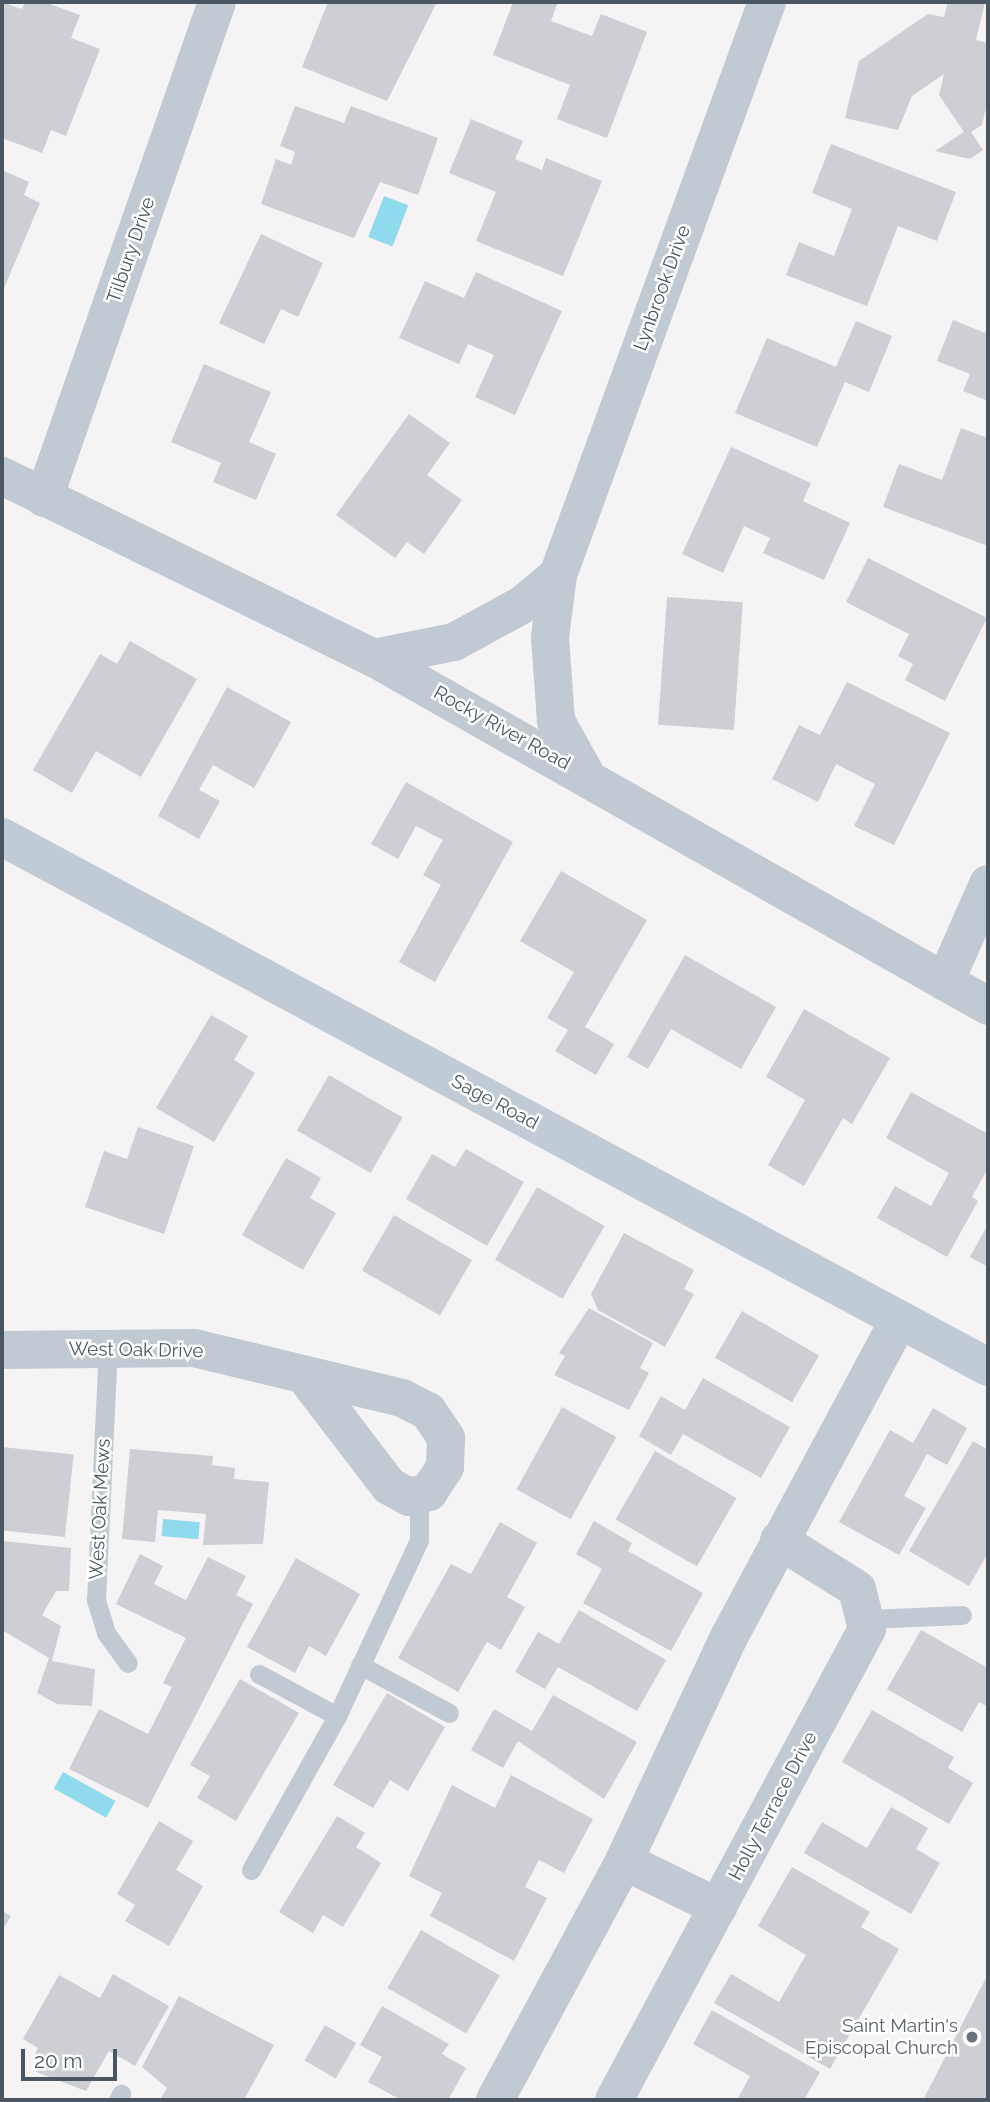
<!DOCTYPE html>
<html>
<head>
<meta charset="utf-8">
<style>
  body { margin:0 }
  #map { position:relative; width:990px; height:2102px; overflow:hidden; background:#f5f3f3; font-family:Raleway,sans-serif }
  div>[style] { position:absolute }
  .water>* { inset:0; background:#90daee; transform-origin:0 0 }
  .building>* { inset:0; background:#cdcfd5; transform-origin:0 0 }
  .lane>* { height:19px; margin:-9.5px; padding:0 9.5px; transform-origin:9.5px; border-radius:9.5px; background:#c1cad2 }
  .street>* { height:38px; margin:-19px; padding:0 19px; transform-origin:19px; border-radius:19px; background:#c1cad2 }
  .secondary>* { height:38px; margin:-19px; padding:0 19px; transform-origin:19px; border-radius:19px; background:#c1cbd6 }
  .dots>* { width:19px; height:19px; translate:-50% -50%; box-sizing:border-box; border:4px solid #fff; border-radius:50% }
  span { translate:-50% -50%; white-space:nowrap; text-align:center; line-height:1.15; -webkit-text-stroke:5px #fff; paint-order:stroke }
  .street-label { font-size:19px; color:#4a5661 }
  .worship-label { font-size:19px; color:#5b616d }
  .right { translate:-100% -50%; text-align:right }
  .frame { position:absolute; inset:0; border:4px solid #4a5661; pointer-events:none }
  .scale { position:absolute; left:21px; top:2049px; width:96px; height:32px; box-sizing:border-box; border:4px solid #4a5661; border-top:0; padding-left:9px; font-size:21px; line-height:24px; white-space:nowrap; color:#4a5661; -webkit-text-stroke:5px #fff; paint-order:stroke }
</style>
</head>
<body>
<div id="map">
  <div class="water">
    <div style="left:384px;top:196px;width:26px;height:44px;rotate:21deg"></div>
    <div style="left:163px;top:1519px;width:37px;height:17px;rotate:5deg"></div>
    <div style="left:63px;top:1772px;width:60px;height:19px;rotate:29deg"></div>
  </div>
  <div class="building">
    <div style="clip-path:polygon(2px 2px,22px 9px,25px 2px,44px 2px,80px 15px,71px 38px,100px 49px,66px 136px,51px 130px,42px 153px,2px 138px)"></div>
    <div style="clip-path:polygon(328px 2px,437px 2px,387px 101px,302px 67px)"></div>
    <div style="clip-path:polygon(513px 2px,558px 2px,551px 21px,592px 36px,601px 14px,647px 32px,607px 138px,557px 119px,570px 85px,493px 55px)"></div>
    <div style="clip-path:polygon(948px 2px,985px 2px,976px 40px,988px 43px,988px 99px,982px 125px,971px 132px,983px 150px,970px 159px,935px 151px,964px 132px,939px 95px,944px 74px,912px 96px,898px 130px,845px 118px,859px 61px,928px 14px,944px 17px)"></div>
    <div style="clip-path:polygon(295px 106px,344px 123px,351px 106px,438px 138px,418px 195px,380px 182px,354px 238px,261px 204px,276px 159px,291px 165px,295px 152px,280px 146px)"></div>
    <div style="clip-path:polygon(471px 119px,523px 141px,515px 159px,542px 170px,546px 158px,602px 181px,563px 276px,476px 241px,496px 192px,449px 173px)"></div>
    <div style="clip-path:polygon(831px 144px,956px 192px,937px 241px,898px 226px,867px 306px,786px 275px,799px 242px,834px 256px,852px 209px,812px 193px)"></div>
    <div style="clip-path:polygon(2px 170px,29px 182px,24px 195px,40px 203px,2px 293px)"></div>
    <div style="clip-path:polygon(261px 234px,323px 263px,298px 317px,281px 309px,264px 344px,219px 323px)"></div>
    <div style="clip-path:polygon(476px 272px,562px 311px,515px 415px,475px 397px,494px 355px,468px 344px,459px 364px,399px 338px,425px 281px,464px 298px)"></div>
    <div style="clip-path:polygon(953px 320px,985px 333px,988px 325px,988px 401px,963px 391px,970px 374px,937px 361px)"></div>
    <div style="clip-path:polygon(856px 321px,892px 336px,869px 392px,845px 382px,817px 447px,735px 413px,767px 338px,836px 367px)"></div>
    <div style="clip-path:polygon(204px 364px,271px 392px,249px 442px,276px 454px,256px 500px,213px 482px,221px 463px,171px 442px)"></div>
    <div style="clip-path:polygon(409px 414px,450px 443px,427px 475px,462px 500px,424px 554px,407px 542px,395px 558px,336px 515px)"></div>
    <div style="clip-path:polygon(961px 428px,988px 438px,988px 546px,883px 507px,899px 464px,942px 480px)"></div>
    <div style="clip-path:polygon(731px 447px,811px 483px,803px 501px,850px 523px,824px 580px,763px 553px,770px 538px,744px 526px,723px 573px,682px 554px)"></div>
    <div style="clip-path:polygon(868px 558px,987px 618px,945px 701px,905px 680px,913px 664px,898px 656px,909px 634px,846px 602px)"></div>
    <div style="left:667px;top:597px;width:76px;height:128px;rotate:4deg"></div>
    <div style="clip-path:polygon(130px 641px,197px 679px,141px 777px,96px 751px,72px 793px,33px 770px,100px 654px,117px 664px)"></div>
    <div style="clip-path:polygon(847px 682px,950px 733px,894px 845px,854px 826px,875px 784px,836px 764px,818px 802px,772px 779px,799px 725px,820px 735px)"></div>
    <div style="clip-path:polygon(227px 687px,291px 722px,254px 788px,213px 765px,199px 790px,220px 801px,199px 839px,158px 816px)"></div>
    <div style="clip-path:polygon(406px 782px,513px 842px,435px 982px,399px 962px,441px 885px,423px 875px,443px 840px,416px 826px,398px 859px,371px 844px)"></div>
    <div style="clip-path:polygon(561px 871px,647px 920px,585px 1027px,614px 1044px,596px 1075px,555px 1051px,568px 1030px,547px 1018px,574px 972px,520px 941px)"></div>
    <div style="clip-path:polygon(685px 955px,776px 1007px,741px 1069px,671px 1029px,648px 1069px,627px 1057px)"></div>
    <div style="clip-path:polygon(804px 1009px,890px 1058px,852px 1124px,843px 1118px,804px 1186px,768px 1165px,805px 1100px,766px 1077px)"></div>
    <div style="clip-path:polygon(211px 1015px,248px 1036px,234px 1060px,255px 1073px,214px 1142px,156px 1108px)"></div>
    <div style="left:329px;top:1075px;width:85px;height:64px;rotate:30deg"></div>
    <div style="clip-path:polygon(911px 1092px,988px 1134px,988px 1168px,972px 1197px,978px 1201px,947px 1257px,877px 1218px,895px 1186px,931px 1206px,949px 1173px,886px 1138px)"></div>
    <div style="clip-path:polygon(138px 1127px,194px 1146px,164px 1234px,85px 1207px,104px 1151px,127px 1159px)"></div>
    <div style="clip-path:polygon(466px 1149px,524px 1182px,487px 1246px,406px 1199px,432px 1154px,455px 1167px)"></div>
    <div style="clip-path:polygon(286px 1158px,321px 1178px,310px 1198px,336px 1213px,303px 1270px,242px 1235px)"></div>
    <div style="left:537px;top:1187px;width:78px;height:84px;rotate:30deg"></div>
    <div style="left:394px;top:1215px;width:90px;height:64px;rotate:30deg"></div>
    <div style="clip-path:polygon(988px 1224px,988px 1267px,970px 1257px)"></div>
    <div style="clip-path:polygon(624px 1233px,694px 1270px,684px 1289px,694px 1294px,665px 1347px,598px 1310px,591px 1294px)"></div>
    <div style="clip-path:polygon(589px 1308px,653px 1343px,640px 1368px,649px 1373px,629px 1410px,554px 1375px,565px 1356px,559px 1353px)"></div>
    <div style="left:742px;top:1311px;width:89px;height:54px;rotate:30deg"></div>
    <div style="clip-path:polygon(703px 1378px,790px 1427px,761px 1478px,683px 1434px,671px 1455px,639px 1436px,661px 1396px,685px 1410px)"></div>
    <div style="left:562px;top:1407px;width:62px;height:94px;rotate:29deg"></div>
    <div style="clip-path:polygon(933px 1408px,967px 1428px,947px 1465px,927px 1454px,904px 1496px,926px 1508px,899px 1555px,839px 1522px,890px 1430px,913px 1443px)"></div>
    <div style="clip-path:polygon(973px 1441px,988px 1450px,988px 1553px,969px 1586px,909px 1551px)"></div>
    <div style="left:2px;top:1447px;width:72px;height:83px;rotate:6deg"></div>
    <div style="clip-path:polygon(130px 1449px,213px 1456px,212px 1465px,235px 1468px,234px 1479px,269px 1482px,263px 1544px,203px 1545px,206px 1514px,158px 1510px,155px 1542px,122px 1539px)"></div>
    <div style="left:655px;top:1451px;width:94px;height:79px;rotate:30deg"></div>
    <div style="clip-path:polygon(594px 1521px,632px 1543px,628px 1551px,703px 1593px,671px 1651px,583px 1603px,602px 1569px,576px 1554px)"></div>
    <div style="clip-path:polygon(500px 1522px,537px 1543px,507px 1597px,525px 1607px,501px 1650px,487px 1642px,458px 1692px,398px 1658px,451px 1564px,471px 1574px)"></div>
    <div style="clip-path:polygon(2px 1541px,71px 1548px,69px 1591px,56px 1591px,42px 1615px,61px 1626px,52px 1661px,95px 1669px,92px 1706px,57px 1704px,37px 1693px,49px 1658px,2px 1630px)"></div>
    <div style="clip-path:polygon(140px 1554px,163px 1566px,154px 1584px,186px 1600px,208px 1557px,246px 1576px,236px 1595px,253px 1604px,148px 1808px,69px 1769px,99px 1709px,148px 1734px,172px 1687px,163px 1683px,186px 1638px,116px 1604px)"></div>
    <div style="clip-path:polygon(296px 1558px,360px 1594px,326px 1656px,309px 1646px,295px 1673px,247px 1647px)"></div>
    <div style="clip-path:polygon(579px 1610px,666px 1660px,637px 1711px,558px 1667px,545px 1689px,515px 1672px,538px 1632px,559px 1644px)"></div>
    <div style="clip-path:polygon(921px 1630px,988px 1668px,988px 1707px,979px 1702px,962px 1732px,887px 1689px)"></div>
    <div style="clip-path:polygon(240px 1679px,299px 1713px,236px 1821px,197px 1798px,210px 1776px,190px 1765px)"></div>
    <div style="clip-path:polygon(387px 1693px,445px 1727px,408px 1791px,390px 1780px,373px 1808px,333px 1785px)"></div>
    <div style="clip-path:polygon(553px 1695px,637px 1742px,604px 1799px,518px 1741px,503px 1768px,471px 1750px,494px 1709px,532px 1731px)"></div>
    <div style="clip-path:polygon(872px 1710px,954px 1757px,948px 1768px,973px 1783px,949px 1824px,842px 1762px)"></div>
    <div style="clip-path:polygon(511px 1775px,593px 1819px,564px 1873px,539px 1860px,525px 1887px,547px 1898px,514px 1961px,430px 1916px,442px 1893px,409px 1876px,452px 1785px,495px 1808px)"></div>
    <div style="clip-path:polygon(891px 1807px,928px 1828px,916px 1849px,940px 1863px,911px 1914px,804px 1853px,822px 1822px,867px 1848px)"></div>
    <div style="clip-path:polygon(337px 1816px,365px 1833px,356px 1847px,381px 1863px,343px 1927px,323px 1915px,313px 1933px,279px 1912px)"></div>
    <div style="clip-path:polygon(159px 1821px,193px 1841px,176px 1870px,203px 1886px,169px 1946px,125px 1921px,135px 1905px,117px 1894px)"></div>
    <div style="clip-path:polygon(792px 1867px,870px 1912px,861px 1927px,899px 1949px,830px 2069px,714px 2003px,731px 1974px,779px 2002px,806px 1955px,758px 1926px)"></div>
    <div style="clip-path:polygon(2px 1911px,11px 1916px,2px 1931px)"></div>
    <div style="left:421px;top:1930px;width:91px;height:67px;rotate:30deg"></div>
    <div style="clip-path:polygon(113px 1974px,169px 2006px,135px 2066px,109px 2051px,86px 2091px,36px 2072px,43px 2061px,34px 2056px,38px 2048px,23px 2039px,59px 1975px,100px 1998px)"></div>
    <div style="clip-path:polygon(988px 1974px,988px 2100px,923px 2100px)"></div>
    <div style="clip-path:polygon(179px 1996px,274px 2045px,244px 2100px,160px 2100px,167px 2088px,142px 2067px)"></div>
    <div style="clip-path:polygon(382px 2006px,449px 2044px,442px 2054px,466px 2068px,448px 2100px,401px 2100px,368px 2082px,382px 2057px,360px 2045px)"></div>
    <div style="clip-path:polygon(712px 2010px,820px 2072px,804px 2100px,737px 2100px,750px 2076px,693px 2044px)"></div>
    <div style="left:325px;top:2025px;width:36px;height:41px;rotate:30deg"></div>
  </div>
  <div class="lane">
    <div style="left:108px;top:1346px;width:254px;rotate:92.7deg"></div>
    <div style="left:96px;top:1600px;width:34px;rotate:73deg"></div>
    <div style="left:106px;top:1633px;width:37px;rotate:54deg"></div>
    <div style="left:868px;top:1619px;width:94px;rotate:-2.4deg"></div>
    <div style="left:360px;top:1665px;width:101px;rotate:28.3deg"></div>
    <div style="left:259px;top:1674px;width:89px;rotate:28.3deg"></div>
    <div style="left:251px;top:1870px;width:176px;rotate:-60.8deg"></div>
    <div style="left:337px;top:1716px;width:194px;rotate:-65deg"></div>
    <div style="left:419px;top:1540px;width:43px;rotate:-90deg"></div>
    <div style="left:118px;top:2100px;width:7px;rotate:-63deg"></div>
  </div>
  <div class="street">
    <div style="left:2px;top:476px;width:414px;rotate:26.1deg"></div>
    <div style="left:374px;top:658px;width:706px;rotate:29.54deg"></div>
    <div style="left:44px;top:498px;width:525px;rotate:-70.77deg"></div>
    <div style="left:374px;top:658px;width:82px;rotate:-11.3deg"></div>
    <div style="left:454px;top:642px;width:77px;rotate:-28.6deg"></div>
    <div style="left:522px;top:605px;width:47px;rotate:-39.8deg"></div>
    <div style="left:586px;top:775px;width:62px;rotate:-119.1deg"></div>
    <div style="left:556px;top:721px;width:84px;rotate:-94.1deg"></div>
    <div style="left:550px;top:637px;width:63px;rotate:-82.6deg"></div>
    <div style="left:558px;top:575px;width:610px;rotate:-69.96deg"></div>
    <div style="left:945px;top:982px;width:107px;rotate:-66.3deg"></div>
    <div style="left:2px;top:1350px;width:192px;rotate:-0.6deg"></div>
    <div style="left:194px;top:1348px;width:214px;rotate:13.5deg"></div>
    <div style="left:402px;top:1398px;width:29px;rotate:27deg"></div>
    <div style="left:428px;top:1411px;width:32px;rotate:56deg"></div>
    <div style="left:446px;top:1438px;width:29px;rotate:92deg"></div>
    <div style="left:445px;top:1467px;width:30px;rotate:123deg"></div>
    <div style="left:429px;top:1492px;width:21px;rotate:166deg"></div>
    <div style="left:409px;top:1497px;width:23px;rotate:-151deg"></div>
    <div style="left:389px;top:1486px;width:133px;rotate:-127.4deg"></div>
    <div style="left:624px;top:1861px;width:105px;rotate:26.1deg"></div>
    <div style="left:495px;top:2100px;width:272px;rotate:-61.6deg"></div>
    <div style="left:624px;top:1861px;width:247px;rotate:-64.9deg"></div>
    <div style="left:729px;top:1637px;width:360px;rotate:-61.8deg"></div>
    <div style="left:614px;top:2100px;width:535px;rotate:-61.76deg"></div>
    <div style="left:867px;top:1629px;width:41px;rotate:-104deg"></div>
    <div style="left:857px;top:1589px;width:92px;rotate:-147.9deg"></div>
  </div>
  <div class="secondary">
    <div style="left:2px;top:837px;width:1119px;rotate:28.26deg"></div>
  </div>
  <div class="dots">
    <div style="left:972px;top:2037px;background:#6b7280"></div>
  </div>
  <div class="street-label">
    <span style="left:131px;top:250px;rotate:-71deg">Tilbury Drive</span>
    <span style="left:662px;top:288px;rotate:-70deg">Lynbrook Drive</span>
    <span style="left:502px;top:728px;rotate:29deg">Rocky River Road</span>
    <span style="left:495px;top:1102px;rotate:28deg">Sage Road</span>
    <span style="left:136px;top:1350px;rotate:1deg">West Oak Drive</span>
    <span style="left:100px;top:1509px;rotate:-87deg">West Oak Mews</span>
    <span style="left:773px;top:1806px;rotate:-62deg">Holly Terrace Drive</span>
  </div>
  <div class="worship-label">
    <span class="right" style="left:958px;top:2037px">Saint Martin's<br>Episcopal Church</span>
  </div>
  <div class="frame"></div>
  <div class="scale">20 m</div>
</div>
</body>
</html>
